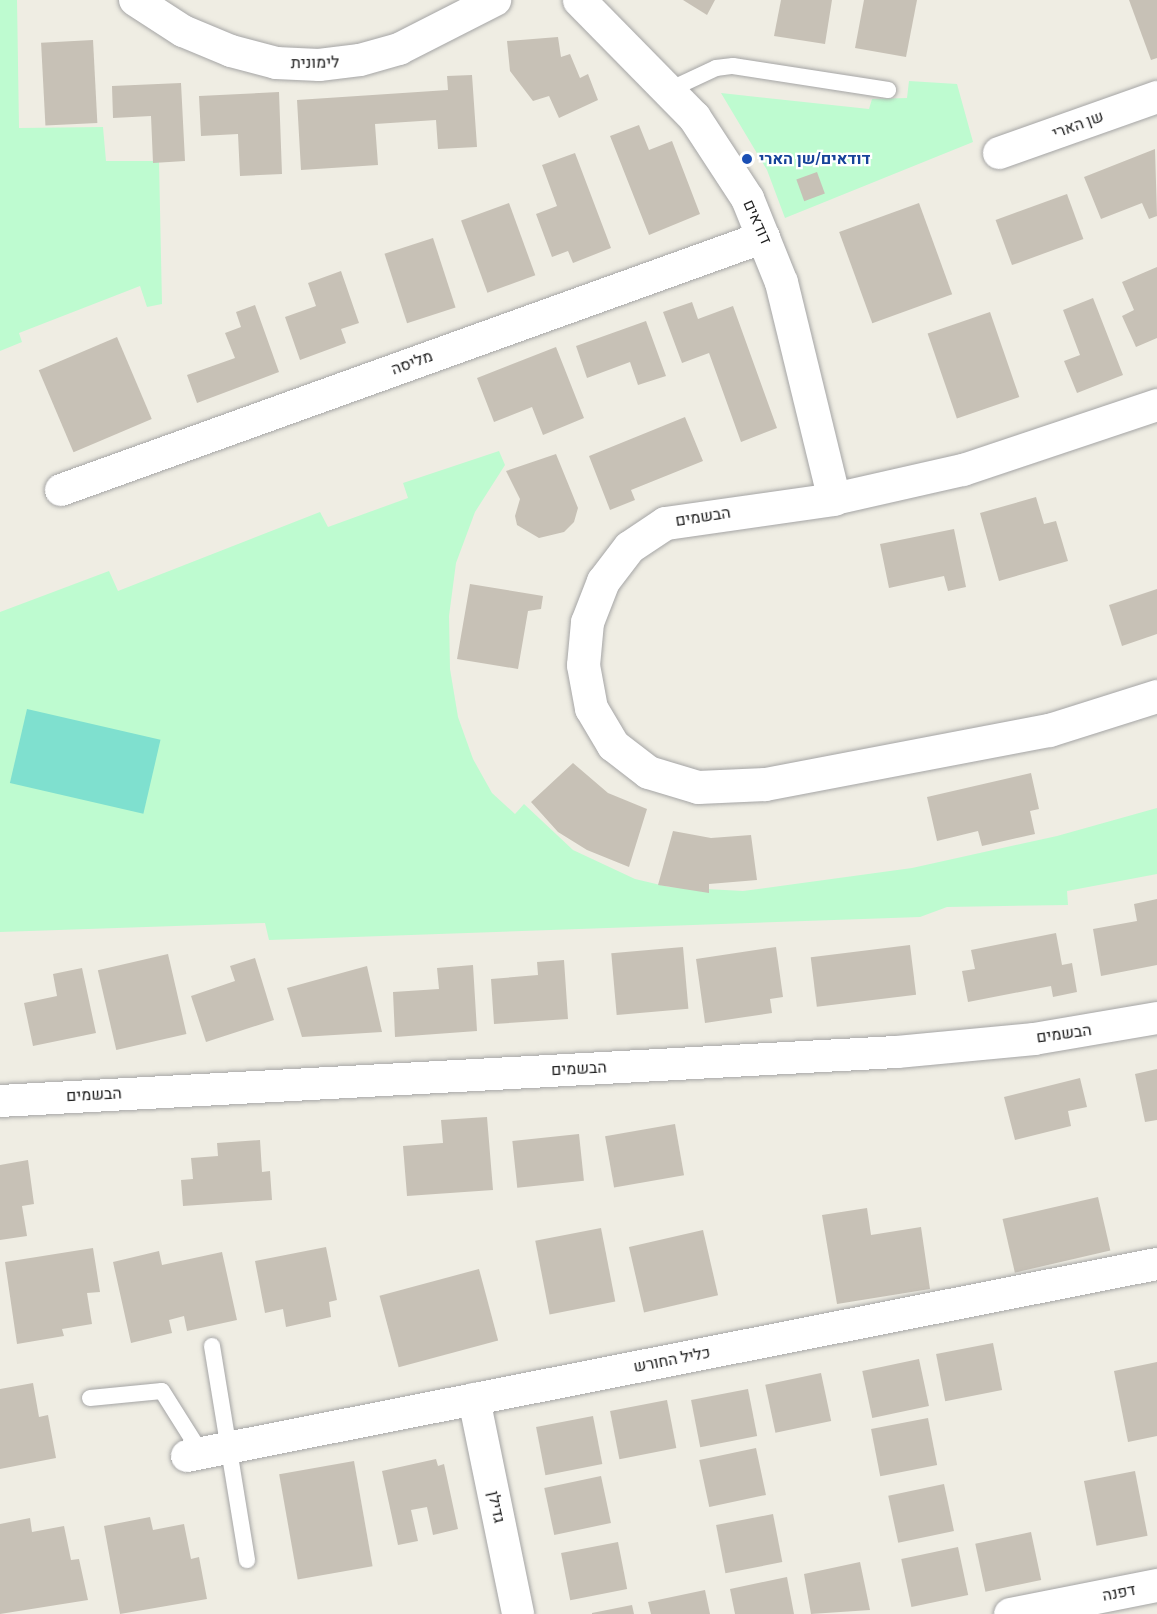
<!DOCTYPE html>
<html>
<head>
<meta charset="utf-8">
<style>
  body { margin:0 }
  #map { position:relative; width:1157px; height:1614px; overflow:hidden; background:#efede3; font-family:"Roboto Condensed",Heebo,sans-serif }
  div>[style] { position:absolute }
  .park>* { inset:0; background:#befbd0 }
  .pitch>* { inset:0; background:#7fe0cf; transform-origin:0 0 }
  .building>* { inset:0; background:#c7c1b6; transform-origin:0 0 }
  .roads { filter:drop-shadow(0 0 2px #a5a5a5) drop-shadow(0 0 2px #a5a5a5) }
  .service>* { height:16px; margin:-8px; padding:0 8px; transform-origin:8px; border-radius:8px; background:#fff }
  .minor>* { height:32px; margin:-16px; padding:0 16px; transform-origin:16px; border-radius:16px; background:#fff }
  .tertiary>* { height:33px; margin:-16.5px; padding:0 16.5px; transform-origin:16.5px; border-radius:16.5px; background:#fff }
  .dots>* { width:16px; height:16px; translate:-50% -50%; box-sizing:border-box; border:3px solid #fff; border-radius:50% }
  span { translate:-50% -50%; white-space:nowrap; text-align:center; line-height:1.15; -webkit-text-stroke:4.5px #fff; paint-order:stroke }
  .street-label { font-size:16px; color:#1e1e1e }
  .transit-label { font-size:16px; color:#164399; font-weight:700 }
  .left { translate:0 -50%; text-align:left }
</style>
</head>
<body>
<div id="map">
  <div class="park">
    <div style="clip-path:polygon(0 0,17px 0,19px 128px,103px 127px,106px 161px,159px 161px,162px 304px,147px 307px,140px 286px,19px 333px,22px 342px,0 351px)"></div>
    <div style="clip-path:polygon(909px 81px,957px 84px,973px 142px,785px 218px,767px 170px,721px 93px,869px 109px,872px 99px,907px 98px)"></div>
    <div style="clip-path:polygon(499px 451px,505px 465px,475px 512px,456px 563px,449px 616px,450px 669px,458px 717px,473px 759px,492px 793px,515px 814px,524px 804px,573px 850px,635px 879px,669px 887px,743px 891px,912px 868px,1057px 836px,1157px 808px,1157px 874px,1067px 891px,1068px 905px,947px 907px,920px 917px,269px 940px,265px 923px,0 932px,0 612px,109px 571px,118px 591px,320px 512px,328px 527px,408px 498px,403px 483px)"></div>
  </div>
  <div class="pitch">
    <div style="left:27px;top:709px;width:137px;height:76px;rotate:13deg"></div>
  </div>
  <div class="building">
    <div style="clip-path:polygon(683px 0,715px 0,707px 15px)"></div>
    <div style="clip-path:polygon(781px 0,832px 0,825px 44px,774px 36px)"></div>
    <div style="clip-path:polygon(864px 0,917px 0,906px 57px,855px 48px)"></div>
    <div style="clip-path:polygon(1129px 0,1157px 0,1157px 58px,1151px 60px)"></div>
    <div style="clip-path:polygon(558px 37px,561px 57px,570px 54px,580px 78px,588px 74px,598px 100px,559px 118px,549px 96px,533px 101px,510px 71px,507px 41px)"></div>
    <div style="left:93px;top:40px;width:83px;height:52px;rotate:87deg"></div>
    <div style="clip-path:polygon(472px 75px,477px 147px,438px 149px,436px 120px,375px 124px,378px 165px,301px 170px,297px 100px,448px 90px,447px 76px)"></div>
    <div style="clip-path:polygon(181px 83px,185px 161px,153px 163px,151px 116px,113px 118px,112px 86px)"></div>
    <div style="clip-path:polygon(279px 92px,282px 174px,240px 176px,238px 134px,201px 136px,199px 96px)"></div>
    <div style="clip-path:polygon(639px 125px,649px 150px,672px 141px,700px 214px,649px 235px,610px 136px)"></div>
    <div style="clip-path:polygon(1155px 149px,1157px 216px,1149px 219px,1142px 203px,1101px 219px,1084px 177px)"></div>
    <div style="clip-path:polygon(575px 153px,611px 248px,573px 263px,568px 251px,552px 257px,536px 214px,557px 206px,542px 165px)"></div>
    <div style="left:817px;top:172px;width:23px;height:22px;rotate:70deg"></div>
    <div style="left:1067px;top:194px;width:48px;height:76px;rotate:70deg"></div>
    <div style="left:509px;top:203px;width:77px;height:51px;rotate:70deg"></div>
    <div style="left:919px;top:203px;width:97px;height:85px;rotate:70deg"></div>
    <div style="left:433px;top:238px;width:73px;height:51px;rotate:72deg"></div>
    <div style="clip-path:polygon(1157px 267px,1157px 338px,1136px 347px,1122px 316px,1134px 310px,1122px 282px)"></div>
    <div style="clip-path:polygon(341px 271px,359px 323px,341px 329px,346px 343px,300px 360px,285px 317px,316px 306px,308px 283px)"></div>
    <div style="clip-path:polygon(1093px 298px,1123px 375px,1077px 393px,1064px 361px,1080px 355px,1063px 310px)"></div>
    <div style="clip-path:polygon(692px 302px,698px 319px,733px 306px,777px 428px,741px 442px,709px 353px,682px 363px,663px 312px)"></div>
    <div style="clip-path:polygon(255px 305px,279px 372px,197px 403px,187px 375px,235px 358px,225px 333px,241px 327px,236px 312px)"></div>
    <div style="left:990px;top:312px;width:90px;height:66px;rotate:71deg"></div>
    <div style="clip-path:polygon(646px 321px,666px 376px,638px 385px,630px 362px,587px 378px,576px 346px)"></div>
    <div style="left:117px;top:337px;width:89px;height:85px;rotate:67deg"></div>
    <div style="clip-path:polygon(556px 347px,584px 418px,543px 435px,532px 407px,494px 422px,477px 378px)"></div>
    <div style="clip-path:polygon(685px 417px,703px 461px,631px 490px,635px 500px,610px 510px,589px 456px)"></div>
    <div style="clip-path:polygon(556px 454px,578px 508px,574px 522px,564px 532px,539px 538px,517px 525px,515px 516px,520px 499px,506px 471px)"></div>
    <div style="clip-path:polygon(1036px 497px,1044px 524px,1056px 521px,1068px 561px,999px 581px,980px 513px)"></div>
    <div style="clip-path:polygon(954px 529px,966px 587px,948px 591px,944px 576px,889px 588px,880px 544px)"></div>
    <div style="clip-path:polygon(470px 584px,543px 596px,541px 609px,528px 611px,518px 669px,457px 659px)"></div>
    <div style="clip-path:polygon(1157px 589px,1157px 634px,1122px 646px,1109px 605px)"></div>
    <div style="clip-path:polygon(573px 763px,608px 793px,647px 809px,629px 867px,587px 850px,558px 832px,531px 802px)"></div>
    <div style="clip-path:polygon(1031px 773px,1039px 809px,1030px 811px,1035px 834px,982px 846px,978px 831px,937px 841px,927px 797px)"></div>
    <div style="clip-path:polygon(673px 831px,711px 838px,751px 835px,757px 880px,709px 884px,709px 893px,658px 885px)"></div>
    <div style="clip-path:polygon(1157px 899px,1157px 965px,1101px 976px,1093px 929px,1137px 921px,1134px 904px)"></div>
    <div style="clip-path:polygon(1056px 933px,1062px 965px,1072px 963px,1077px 992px,1053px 997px,1051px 986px,968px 1002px,962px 971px,975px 969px,971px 950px)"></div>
    <div style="left:910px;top:945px;width:50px;height:100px;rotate:83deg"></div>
    <div style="left:683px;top:947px;width:62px;height:72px;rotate:85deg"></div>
    <div style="clip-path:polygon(776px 947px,783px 997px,770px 999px,772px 1013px,705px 1023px,696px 959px)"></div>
    <div style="left:168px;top:954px;width:82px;height:72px;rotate:77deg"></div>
    <div style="clip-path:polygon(255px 958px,274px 1020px,206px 1042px,191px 996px,235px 981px,230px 966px)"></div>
    <div style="clip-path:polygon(564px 960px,568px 1019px,494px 1024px,491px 979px,538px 975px,537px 962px)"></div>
    <div style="clip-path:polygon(473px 965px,477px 1031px,395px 1037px,393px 992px,439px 989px,437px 968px)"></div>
    <div style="clip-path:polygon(367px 966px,382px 1032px,302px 1037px,287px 988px)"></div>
    <div style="clip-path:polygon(82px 968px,96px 1033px,33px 1046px,24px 1003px,57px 996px,53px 974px)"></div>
    <div style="clip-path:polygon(1157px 1069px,1157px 1120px,1145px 1122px,1135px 1074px)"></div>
    <div style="clip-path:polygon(1080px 1078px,1087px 1107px,1068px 1111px,1071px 1126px,1015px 1140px,1004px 1097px)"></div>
    <div style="clip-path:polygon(487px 1117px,493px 1190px,407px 1196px,403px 1146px,443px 1143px,441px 1120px)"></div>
    <div style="left:675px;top:1124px;width:52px;height:71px;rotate:80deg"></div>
    <div style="left:579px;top:1134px;width:47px;height:67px;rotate:84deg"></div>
    <div style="clip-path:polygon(260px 1140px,262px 1172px,270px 1171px,272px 1200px,183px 1206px,181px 1180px,193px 1179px,191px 1158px,218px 1156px,217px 1143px)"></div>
    <div style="clip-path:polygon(28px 1160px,34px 1204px,22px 1206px,27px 1236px,0 1240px,0 1165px)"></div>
    <div style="left:1098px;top:1197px;width:55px;height:98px;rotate:77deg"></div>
    <div style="clip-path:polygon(867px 1208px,871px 1235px,921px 1227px,930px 1289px,837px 1304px,822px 1215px)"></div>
    <div style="left:601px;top:1228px;width:75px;height:67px;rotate:79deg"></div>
    <div style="left:703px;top:1230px;width:67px;height:76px;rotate:77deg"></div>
    <div style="clip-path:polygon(326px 1247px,337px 1300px,329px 1302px,331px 1317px,286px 1327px,283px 1309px,265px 1313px,255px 1261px)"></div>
    <div style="clip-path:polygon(93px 1248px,100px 1292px,87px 1293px,92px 1324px,62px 1329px,64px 1336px,17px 1344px,5px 1262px)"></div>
    <div style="clip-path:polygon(159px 1251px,162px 1265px,222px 1252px,237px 1320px,187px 1331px,184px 1316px,169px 1320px,172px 1333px,131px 1343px,113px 1262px)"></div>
    <div style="left:479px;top:1269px;width:74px;height:103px;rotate:75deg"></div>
    <div style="left:993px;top:1343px;width:48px;height:58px;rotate:79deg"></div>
    <div style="left:919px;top:1359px;width:48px;height:58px;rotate:78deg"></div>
    <div style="clip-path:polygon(1157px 1362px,1157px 1436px,1128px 1442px,1114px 1371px)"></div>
    <div style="left:821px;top:1373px;width:49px;height:57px;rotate:78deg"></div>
    <div style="clip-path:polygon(33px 1383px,39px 1417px,48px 1415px,56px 1458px,0 1469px,0 1389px)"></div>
    <div style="left:748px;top:1389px;width:48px;height:58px;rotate:79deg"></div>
    <div style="left:667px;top:1400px;width:49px;height:58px;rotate:79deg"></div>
    <div style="left:593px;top:1416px;width:49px;height:58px;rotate:79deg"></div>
    <div style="left:928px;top:1418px;width:48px;height:58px;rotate:79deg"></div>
    <div style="left:756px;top:1448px;width:48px;height:58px;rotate:78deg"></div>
    <div style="clip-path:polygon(436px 1459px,438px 1466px,444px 1464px,458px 1529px,433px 1535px,427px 1507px,411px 1510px,418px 1541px,398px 1545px,382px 1471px)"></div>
    <div style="left:354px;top:1461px;width:107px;height:76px;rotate:80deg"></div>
    <div style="left:1135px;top:1471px;width:66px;height:52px;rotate:79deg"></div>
    <div style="left:601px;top:1476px;width:48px;height:58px;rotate:78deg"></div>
    <div style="left:944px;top:1484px;width:48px;height:57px;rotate:78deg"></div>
    <div style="left:773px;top:1514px;width:49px;height:58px;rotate:79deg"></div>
    <div style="clip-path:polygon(150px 1517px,153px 1530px,184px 1524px,191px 1559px,199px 1557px,207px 1599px,120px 1614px,104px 1526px)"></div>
    <div style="clip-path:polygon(30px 1518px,32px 1532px,64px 1526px,71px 1560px,79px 1559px,88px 1600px,0 1614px,0 1524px)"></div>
    <div style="left:1031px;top:1532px;width:49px;height:57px;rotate:78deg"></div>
    <div style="left:618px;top:1542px;width:48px;height:58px;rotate:79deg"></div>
    <div style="left:958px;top:1547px;width:49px;height:58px;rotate:78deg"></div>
    <div style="clip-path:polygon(860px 1562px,870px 1610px,811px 1614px,804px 1574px)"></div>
    <div style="clip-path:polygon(787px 1577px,794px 1614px,735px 1614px,730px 1589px)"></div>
    <div style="clip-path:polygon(705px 1590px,710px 1614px,651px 1614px,648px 1602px)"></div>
    <div style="clip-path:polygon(632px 1605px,634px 1614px,592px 1614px,592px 1613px)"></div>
  </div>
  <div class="roads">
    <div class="service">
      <div style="left:669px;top:90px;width:52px;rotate:-25.1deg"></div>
      <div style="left:716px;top:68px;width:17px;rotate:-7deg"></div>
      <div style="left:733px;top:66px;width:157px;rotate:8.8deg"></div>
      <div style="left:212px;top:1346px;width:217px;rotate:80.7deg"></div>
      <div style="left:90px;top:1398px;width:72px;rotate:-5.6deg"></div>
      <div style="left:162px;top:1391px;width:73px;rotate:57.8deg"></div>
    </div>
    <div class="minor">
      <div style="left:135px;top:0;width:57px;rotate:32.9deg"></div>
      <div style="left:183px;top:31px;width:52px;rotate:22.6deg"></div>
      <div style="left:231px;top:51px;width:47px;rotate:14.9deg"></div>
      <div style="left:276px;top:63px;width:43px;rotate:2.7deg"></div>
      <div style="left:319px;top:65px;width:41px;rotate:-7deg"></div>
      <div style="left:360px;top:60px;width:41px;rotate:-15.8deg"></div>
      <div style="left:399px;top:49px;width:108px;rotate:-27deg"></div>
      <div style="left:999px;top:153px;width:168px;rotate:-19.5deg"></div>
      <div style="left:61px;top:490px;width:747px;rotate:-19.79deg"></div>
      <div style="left:834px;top:499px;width:132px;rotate:-12.7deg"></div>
      <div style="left:963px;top:470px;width:205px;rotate:-18.5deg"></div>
      <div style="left:0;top:1101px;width:898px;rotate:-3.13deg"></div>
      <div style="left:897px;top:1052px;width:138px;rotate:-5.4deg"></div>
      <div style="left:1034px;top:1039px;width:125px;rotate:-9.7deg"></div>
      <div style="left:474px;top:1399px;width:219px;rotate:78.4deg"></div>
      <div style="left:187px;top:1456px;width:989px;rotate:-11.2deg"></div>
    </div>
    <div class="tertiary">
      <div style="left:579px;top:0;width:164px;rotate:45.5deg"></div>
      <div style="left:694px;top:117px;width:97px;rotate:56.8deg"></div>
      <div style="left:747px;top:198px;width:91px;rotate:68deg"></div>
      <div style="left:781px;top:282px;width:223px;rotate:76.3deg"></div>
      <div style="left:834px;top:499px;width:171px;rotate:171.9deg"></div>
      <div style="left:665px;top:523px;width:43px;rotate:146.3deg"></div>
      <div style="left:629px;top:547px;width:43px;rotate:127.4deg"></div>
      <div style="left:603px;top:581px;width:44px;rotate:111.3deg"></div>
      <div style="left:587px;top:622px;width:43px;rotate:95.3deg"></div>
      <div style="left:583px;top:665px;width:44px;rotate:79.5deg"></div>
      <div style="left:591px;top:708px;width:43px;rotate:59.3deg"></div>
      <div style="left:613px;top:745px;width:44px;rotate:37.6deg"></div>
      <div style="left:648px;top:772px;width:52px;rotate:16.7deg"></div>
      <div style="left:698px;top:787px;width:67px;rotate:-2.6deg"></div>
      <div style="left:765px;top:784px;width:289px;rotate:-10.8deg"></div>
      <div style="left:1049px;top:730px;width:113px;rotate:-17.5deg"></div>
      <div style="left:1010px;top:1614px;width:150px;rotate:-11.2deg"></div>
    </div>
  </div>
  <div class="dots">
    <div style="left:747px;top:159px;background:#1a4fb4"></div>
  </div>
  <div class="street-label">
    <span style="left:315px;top:63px;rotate:-1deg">לימונית</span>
    <span style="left:1078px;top:125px;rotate:-20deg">שן הארי</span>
    <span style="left:757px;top:222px;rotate:66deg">דודאים</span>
    <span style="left:412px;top:363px;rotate:-20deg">מליסה</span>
    <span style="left:703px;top:517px;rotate:-9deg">הבשמים</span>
    <span style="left:1064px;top:1034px;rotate:-8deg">הבשמים</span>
    <span style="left:579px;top:1069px;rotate:-3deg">הבשמים</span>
    <span style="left:94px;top:1095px;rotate:-3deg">הבשמים</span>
    <span style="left:672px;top:1360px;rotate:-11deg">כליל החורש</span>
    <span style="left:496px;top:1507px;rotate:78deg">גדילן</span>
    <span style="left:1119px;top:1593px;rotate:-11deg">דפנה</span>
  </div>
  <div class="transit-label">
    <span class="left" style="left:759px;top:159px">דודאים/שן הארי</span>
  </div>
</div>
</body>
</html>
